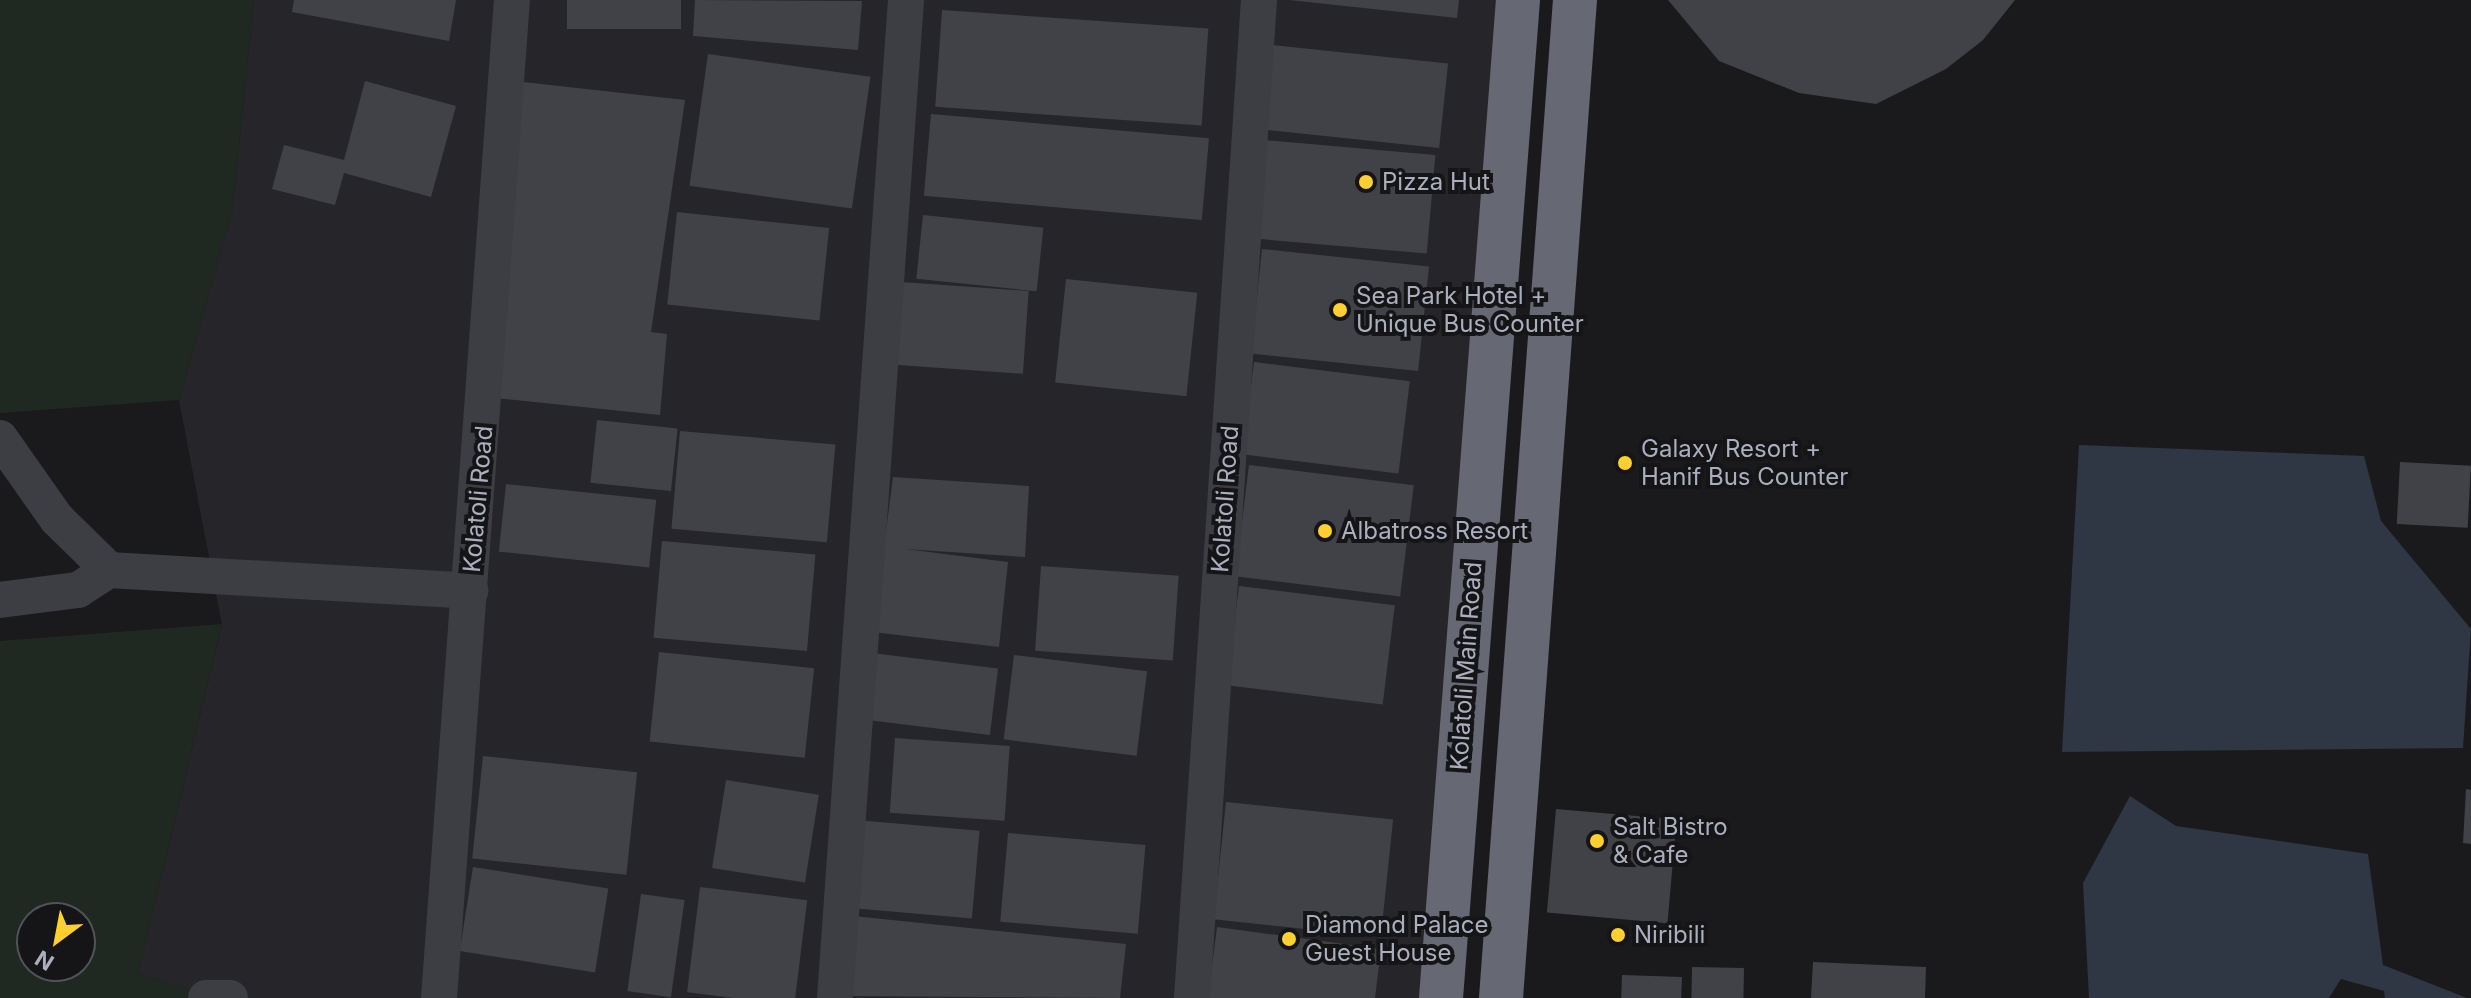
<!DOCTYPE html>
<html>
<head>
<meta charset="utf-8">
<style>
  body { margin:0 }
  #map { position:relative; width:2471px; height:998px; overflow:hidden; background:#1a1a1d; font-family:Inter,sans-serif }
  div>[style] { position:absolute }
  .built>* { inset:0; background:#26262a }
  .green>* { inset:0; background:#1f2922 }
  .water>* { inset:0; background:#2e3743 }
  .building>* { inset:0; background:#414247; transform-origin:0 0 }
  .street>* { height:36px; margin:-18px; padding:0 18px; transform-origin:18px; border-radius:18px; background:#3d3d44 }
  .highway>* { height:44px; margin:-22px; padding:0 22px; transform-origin:22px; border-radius:22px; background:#666874 }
  .dots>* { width:22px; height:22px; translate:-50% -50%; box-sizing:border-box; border:4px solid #151518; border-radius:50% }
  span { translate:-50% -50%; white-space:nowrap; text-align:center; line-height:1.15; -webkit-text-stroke:8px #151518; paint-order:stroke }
  .poi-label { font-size:24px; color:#abafbd }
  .left { translate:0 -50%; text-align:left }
  .street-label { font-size:24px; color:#abafbd }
  .north { position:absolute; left:16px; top:902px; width:80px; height:80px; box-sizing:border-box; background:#151518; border:2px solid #51535a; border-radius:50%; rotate:212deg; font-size:22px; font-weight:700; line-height:32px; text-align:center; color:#abafbd }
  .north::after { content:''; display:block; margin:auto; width:28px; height:36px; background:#ffd030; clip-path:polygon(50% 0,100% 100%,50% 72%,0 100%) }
</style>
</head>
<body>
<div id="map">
  <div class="built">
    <div style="clip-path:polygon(254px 0,1525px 0,1448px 998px,216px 998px,138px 973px,222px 625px,179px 400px,232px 212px)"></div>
  </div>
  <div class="green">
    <div style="clip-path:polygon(0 0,254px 0,232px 212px,179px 400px,0 413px)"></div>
    <div style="clip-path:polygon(evenodd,222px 624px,138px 973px,216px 998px,0 998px,0 641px,222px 624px,32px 918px,80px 918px,80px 966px,32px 966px,32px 918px)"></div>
  </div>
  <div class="water">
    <div style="clip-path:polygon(2079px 445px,2364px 456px,2381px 521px,2471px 629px,2463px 748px,2062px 752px)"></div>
    <div style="clip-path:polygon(2130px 796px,2176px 826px,2368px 854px,2383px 965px,2467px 998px,2385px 998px,2384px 991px,2341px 979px,2329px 998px,2089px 998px,2083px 883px)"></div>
  </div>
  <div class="building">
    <div style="clip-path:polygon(294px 0,456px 0,449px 41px,292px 12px)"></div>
    <div style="left:567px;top:0;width:114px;height:29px"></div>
    <div style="clip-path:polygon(695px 0,862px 1px,858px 50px,693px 36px)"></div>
    <div style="clip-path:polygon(1289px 0,1459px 0,1457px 18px)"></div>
    <div style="clip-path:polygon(1668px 0,2015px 0,1983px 40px,1946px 69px,1876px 104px,1799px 93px,1719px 61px)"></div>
    <div style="left:942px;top:10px;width:267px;height:97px;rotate:4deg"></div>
    <div style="left:1272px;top:45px;width:177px;height:85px;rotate:6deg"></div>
    <div style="left:708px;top:54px;width:164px;height:133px;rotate:8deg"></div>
    <div style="clip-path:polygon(365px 81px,456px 106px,431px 197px,344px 173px,335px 205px,272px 189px,284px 145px,344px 160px)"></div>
    <div style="clip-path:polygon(523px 82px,685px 100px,651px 332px,667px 334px,660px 415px,495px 398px)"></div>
    <div style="left:931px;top:114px;width:279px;height:82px;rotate:5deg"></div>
    <div style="left:1264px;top:140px;width:172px;height:99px;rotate:5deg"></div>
    <div style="left:677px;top:212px;width:153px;height:93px;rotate:6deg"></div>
    <div style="left:923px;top:215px;width:121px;height:64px;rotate:6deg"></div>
    <div style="left:1262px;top:249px;width:168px;height:105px;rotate:6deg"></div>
    <div style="left:1066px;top:279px;width:132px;height:104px;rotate:6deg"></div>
    <div style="left:901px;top:282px;width:128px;height:83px;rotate:4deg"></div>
    <div style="left:1254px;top:362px;width:157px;height:93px;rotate:7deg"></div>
    <div style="left:597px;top:420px;width:81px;height:63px;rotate:6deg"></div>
    <div style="left:680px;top:431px;width:156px;height:98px;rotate:5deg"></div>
    <div style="left:2400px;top:462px;width:71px;height:62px;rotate:3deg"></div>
    <div style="left:1249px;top:465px;width:166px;height:112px;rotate:7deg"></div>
    <div style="clip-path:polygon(893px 477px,1029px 486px,1025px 557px,905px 549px,1008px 562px,999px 647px,873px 632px)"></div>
    <div style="left:506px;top:484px;width:151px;height:68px;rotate:6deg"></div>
    <div style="left:662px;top:541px;width:154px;height:97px;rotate:5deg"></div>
    <div style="left:1041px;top:566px;width:138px;height:85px;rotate:4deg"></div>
    <div style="left:1239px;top:586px;width:157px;height:100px;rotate:7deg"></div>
    <div style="left:659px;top:652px;width:156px;height:90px;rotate:6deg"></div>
    <div style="left:872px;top:653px;width:127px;height:67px;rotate:7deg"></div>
    <div style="left:1014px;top:655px;width:134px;height:85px;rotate:7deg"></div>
    <div style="left:895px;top:738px;width:115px;height:75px;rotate:4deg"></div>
    <div style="left:483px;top:756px;width:155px;height:103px;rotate:6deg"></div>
    <div style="left:726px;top:780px;width:94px;height:89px;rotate:9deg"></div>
    <div style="clip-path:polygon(2466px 789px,2471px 790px,2471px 844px,2463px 843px)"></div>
    <div style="left:1226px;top:802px;width:168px;height:118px;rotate:6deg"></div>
    <div style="left:1556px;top:809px;width:121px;height:104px;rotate:5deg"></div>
    <div style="left:856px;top:820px;width:124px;height:88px;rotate:5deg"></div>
    <div style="left:1008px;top:833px;width:138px;height:89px;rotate:5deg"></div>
    <div style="left:473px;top:867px;width:137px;height:85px;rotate:9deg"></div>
    <div style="left:700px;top:887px;width:108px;height:106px;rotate:7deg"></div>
    <div style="left:641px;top:894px;width:44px;height:98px;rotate:8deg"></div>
    <div style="clip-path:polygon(853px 916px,1126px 944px,1120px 998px,845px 996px)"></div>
    <div style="clip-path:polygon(1217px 927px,1381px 949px,1375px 998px,1208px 998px)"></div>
    <div style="clip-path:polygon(1813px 962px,1926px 967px,1925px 998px,1811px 998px)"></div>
    <div style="left:1692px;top:967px;width:52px;height:31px;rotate:1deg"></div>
    <div style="left:1622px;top:975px;width:60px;height:23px;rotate:2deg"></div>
  </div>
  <div class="street">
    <div style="left:0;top:438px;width:99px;rotate:54.9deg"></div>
    <div style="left:57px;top:519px;width:73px;rotate:44.4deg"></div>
    <div style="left:109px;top:570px;width:362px;rotate:3.3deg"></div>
    <div style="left:0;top:600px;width:79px;rotate:-7.3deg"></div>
    <div style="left:78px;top:590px;width:37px;rotate:-33deg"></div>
    <div style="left:206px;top:998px;width:24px"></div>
    <div style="left:439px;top:998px;width:1001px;rotate:-85.82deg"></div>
    <div style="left:835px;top:998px;width:1001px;rotate:-85.93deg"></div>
    <div style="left:1192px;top:998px;width:1000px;rotate:-86.16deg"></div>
  </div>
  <div class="highway">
    <div style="left:1441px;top:998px;width:1001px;rotate:-85.59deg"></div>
    <div style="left:1501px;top:998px;width:1001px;rotate:-85.76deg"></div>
  </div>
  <div class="dots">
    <div style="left:1366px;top:182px;background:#ffd030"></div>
    <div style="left:1340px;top:310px;background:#ffd030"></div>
    <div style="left:1625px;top:463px;background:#ffd030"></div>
    <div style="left:1325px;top:531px;background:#ffd030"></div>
    <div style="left:1597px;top:841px;background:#ffd030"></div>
    <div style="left:1618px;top:935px;background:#ffd030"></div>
    <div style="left:1289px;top:939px;background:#ffd030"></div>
  </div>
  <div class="poi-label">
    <span class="left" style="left:1382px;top:182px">Pizza Hut</span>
    <span class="left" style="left:1356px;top:310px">Sea Park Hotel +<br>Unique Bus Counter</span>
    <span class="left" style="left:1641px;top:463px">Galaxy Resort +<br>Hanif Bus Counter</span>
    <span class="left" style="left:1341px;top:531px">Albatross Resort</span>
    <span class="left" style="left:1613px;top:841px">Salt Bistro<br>&amp; Cafe</span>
    <span class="left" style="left:1305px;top:939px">Diamond Palace<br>Guest House</span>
    <span class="left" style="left:1634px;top:935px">Niribili</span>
  </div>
  <div class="street-label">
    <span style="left:478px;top:499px;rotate:-85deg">Kolatoli Road</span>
    <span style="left:1225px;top:499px;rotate:-86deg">Kolatoli Road</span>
    <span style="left:1466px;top:666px;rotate:-86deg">Kolatoli Main Road</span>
  </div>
  <div class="north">N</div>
</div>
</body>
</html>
